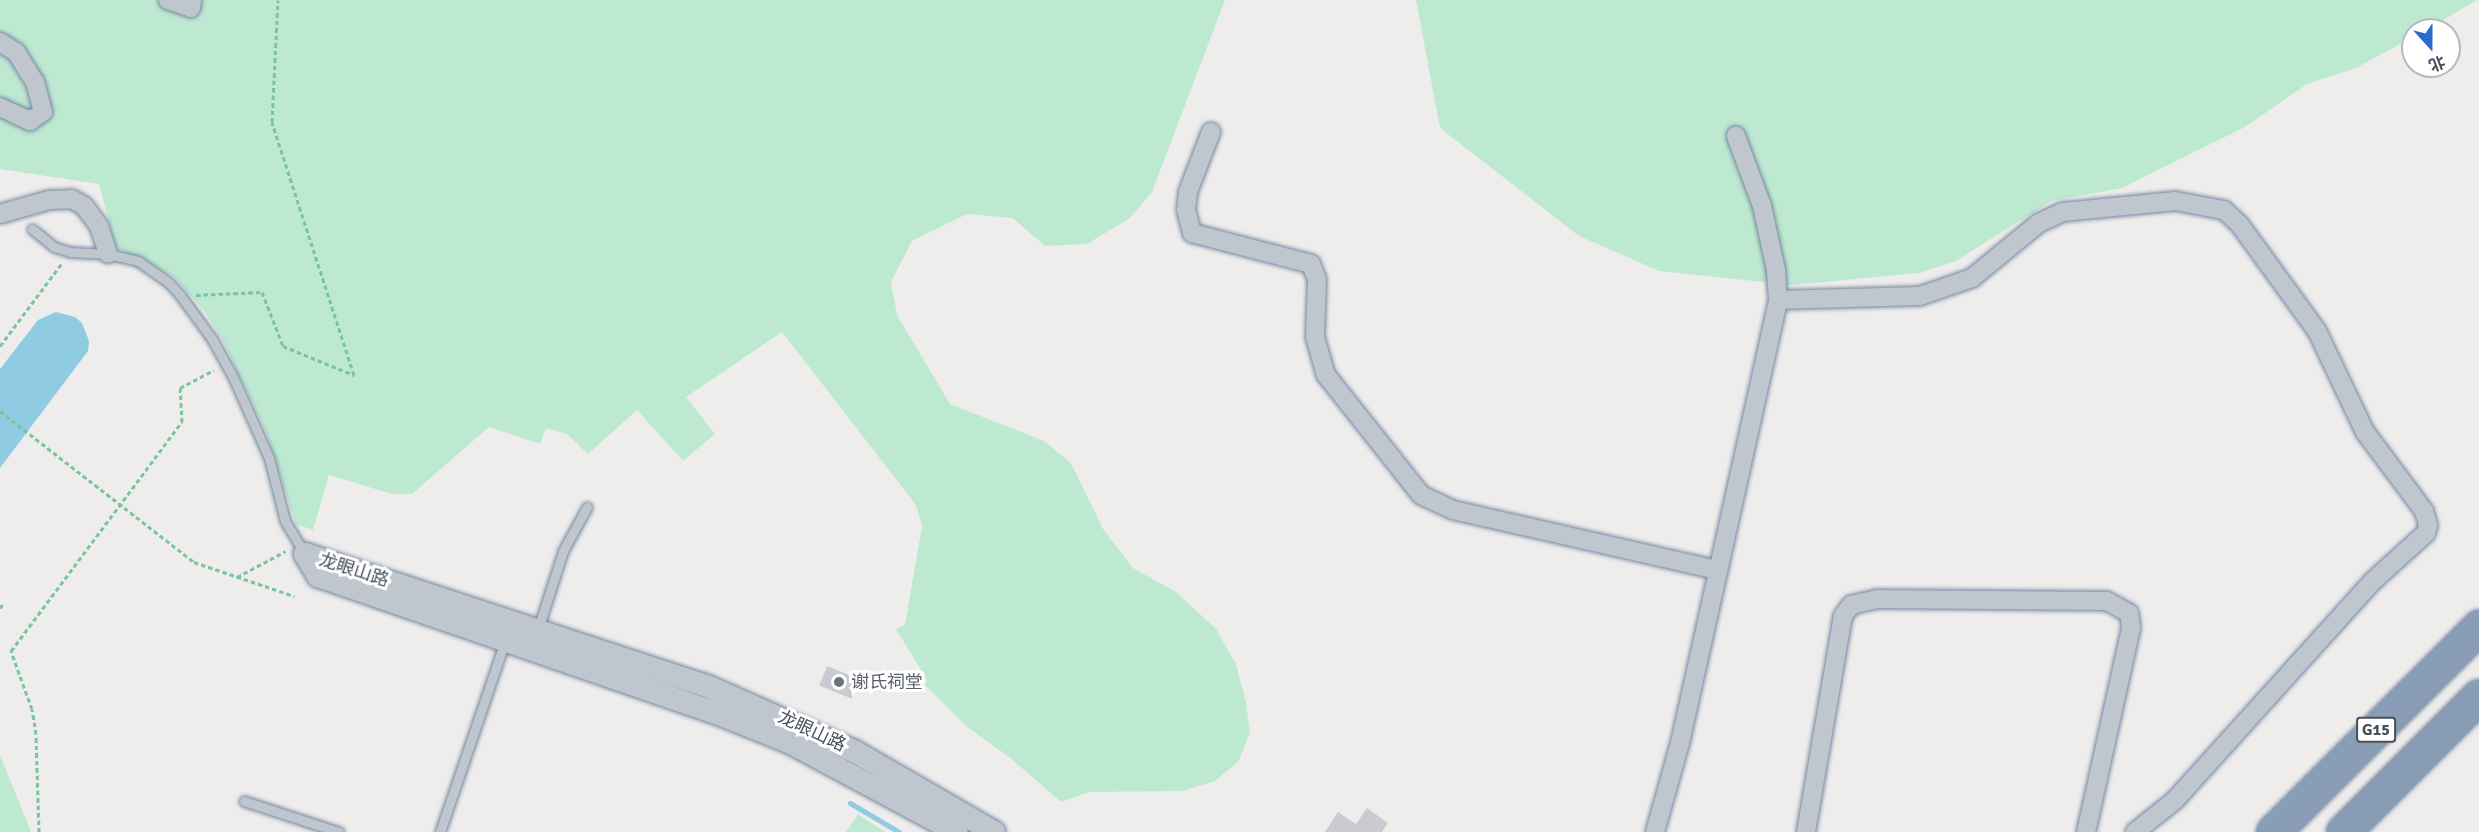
<!DOCTYPE html>
<html>
<head>
<meta charset="utf-8">
<style>
  body { margin:0 }
  #map { position:relative; width:2479px; height:832px; overflow:hidden; background:#efedec; font-family:Signika,"Noto Sans SC",sans-serif }
  div>[style] { position:absolute }
  .green>* { inset:0; background:#bee9d1 }
  .water>* { inset:0; background:#90cce1 }
  .stream>* { height:5px; margin:-2.5px; padding:0 2.5px; transform-origin:2.5px; border-radius:2.5px; background:#90cce1 }
  .building>* { inset:0; background:#cacbd1; transform-origin:0 0 }
  .path>* { height:3px; margin-top:-1.5px; transform-origin:0; background:repeating-linear-gradient(90deg,#7ac3a3 0 4.5px,transparent 0 7.5px) }
  .roads { filter:drop-shadow(0 0 2px #7488a2) drop-shadow(0 0 2px #7488a2) }
  .service>* { height:9px; margin:-4.5px; padding:0 4.5px; transform-origin:4.5px; border-radius:4.5px; background:#bfc6cd }
  .minor>* { height:18px; margin:-9px; padding:0 9px; transform-origin:9px; border-radius:9px; background:#bfc6cd }
  .tertiary>* { height:22px; margin:-11px; padding:0 11px; transform-origin:11px; border-radius:11px; background:#bfc6cd }
  .motorway>* { height:33px; margin:-16.5px; padding:0 16.5px; transform-origin:16.5px; border-radius:16.5px; background:#899db6 }
  .dots>* { width:16px; height:16px; translate:-50% -50%; box-sizing:border-box; border:3px solid #fff; border-radius:50% }
  span { translate:-50% -50%; white-space:nowrap; text-align:center; line-height:1.15; -webkit-text-stroke:6px #fff; paint-order:stroke }
  .shield-label span { padding:2px 4px; background:#fff; border:2px solid; border-radius:4px; -webkit-text-stroke-width:0 }
  .shield-label { font-size:16px; color:#474f58; font-weight:700 }
  .street-label { font-size:18px; color:#474f58 }
  .worship-label { font-size:18px; color:#5b616d }
  .left { translate:0 -50%; text-align:left }
  .north { position:absolute; left:2401px; top:18px; width:60px; height:60px; box-sizing:border-box; background:#fff; border:2px solid #b5b9bc; border-radius:50%; rotate:159deg; font-size:16px; font-weight:700; line-height:24px; text-align:center; color:#474f58 }
  .north::after { content:''; display:block; margin:auto; width:21px; height:27px; background:#2b69ca; clip-path:polygon(50% 0,100% 100%,50% 72%,0 100%) }
</style>
</head>
<body>
<div id="map">
  <div class="green">
    <div style="clip-path:polygon(0 0,1225px 0,1152px 192px,1130px 218px,1087px 244px,1045px 246px,1013px 218px,967px 214px,912px 241px,891px 282px,897px 315px,950px 404px,1044px 441px,1071px 463px,1103px 529px,1133px 568px,1176px 592px,1216px 629px,1236px 664px,1246px 703px,1250px 733px,1238px 762px,1215px 781px,1182px 791px,1089px 792px,1061px 802px,1009px 757px,966px 726px,925px 685px,927px 680px,896px 629px,905px 625px,922px 526px,916px 505px,782px 332px,686px 397px,715px 434px,683px 461px,637px 410px,588px 454px,567px 434px,546px 428px,540px 444px,489px 427px,412px 494px,392px 494px,329px 475px,313px 530px,296px 524px,266px 432px,224px 343px,204px 310px,173px 276px,116px 248px,99px 184px,0 169px)"></div>
    <div style="clip-path:polygon(1416px 0,2477px 0,2426px 30px,2413px 30px,2413px 37px,2356px 68px,2307px 84px,2245px 127px,2122px 188px,2051px 201px,1956px 261px,1919px 273px,1792px 285px,1659px 271px,1579px 236px,1440px 128px)"></div>
    <div style="clip-path:polygon(0 755px,31px 832px,0 832px)"></div>
    <div style="clip-path:polygon(858px 814px,885px 832px,846px 832px)"></div>
  </div>
  <div class="water">
    <div style="clip-path:polygon(56px 312px,75px 317px,82px 323px,89px 341px,88px 351px,0 468px,0 369px,38px 320px)"></div>
  </div>
  <div class="stream">
    <div style="left:850px;top:803px;width:57px;rotate:30.6deg"></div>
  </div>
  <div class="building">
    <div style="left:827px;top:666px;width:35px;height:21px;rotate:22deg"></div>
    <div style="clip-path:polygon(1367px 808px,1388px 823px,1382px 832px,1325px 832px,1338px 812px,1356px 824px)"></div>
  </div>
  <div class="path">
    <div style="left:196px;top:295px;width:66px;rotate:-2.6deg"></div>
    <div style="left:262px;top:292px;width:58px;rotate:68.7deg"></div>
    <div style="left:283px;top:346px;width:77px;rotate:22.2deg"></div>
    <div style="left:354px;top:375px;width:266px;rotate:-108deg"></div>
    <div style="left:272px;top:122px;width:122px;rotate:-87.2deg"></div>
    <div style="left:0;top:346px;width:104px;rotate:-53.2deg"></div>
    <div style="left:0;top:411px;width:246px;rotate:37.9deg"></div>
    <div style="left:194px;top:562px;width:106px;rotate:18.8deg"></div>
    <div style="left:237px;top:577px;width:55px;rotate:-28deg"></div>
    <div style="left:0;top:608px;width:5px;rotate:-53deg"></div>
    <div style="left:39px;top:832px;width:98px;rotate:-91.8deg"></div>
    <div style="left:36px;top:734px;width:25px;rotate:-99deg"></div>
    <div style="left:32px;top:709px;width:62px;rotate:-109.9deg"></div>
    <div style="left:11px;top:651px;width:286px;rotate:-53.3deg"></div>
    <div style="left:182px;top:422px;width:34px;rotate:-93deg"></div>
    <div style="left:180px;top:388px;width:38px;rotate:-28deg"></div>
  </div>
  <div class="roads">
    <div class="service">
      <div style="left:32px;top:229px;width:28px;rotate:39deg"></div>
      <div style="left:54px;top:247px;width:17px;rotate:17deg"></div>
      <div style="left:70px;top:252px;width:38px;rotate:3deg"></div>
      <div style="left:108px;top:254px;width:31px;rotate:13deg"></div>
      <div style="left:138px;top:261px;width:38px;rotate:35deg"></div>
      <div style="left:169px;top:283px;width:16px;rotate:47deg"></div>
      <div style="left:180px;top:295px;width:54px;rotate:54deg"></div>
      <div style="left:212px;top:339px;width:43px;rotate:61.1deg"></div>
      <div style="left:233px;top:377px;width:89px;rotate:66deg"></div>
      <div style="left:269px;top:458px;width:65px;rotate:75.7deg"></div>
      <div style="left:285px;top:521px;width:39px;rotate:59deg"></div>
      <div style="left:538px;top:629px;width:82px;rotate:-72.2deg"></div>
      <div style="left:563px;top:551px;width:50px;rotate:-61.4deg"></div>
      <div style="left:244px;top:801px;width:100px;rotate:18.1deg"></div>
      <div style="left:440px;top:832px;width:202px;rotate:-71.2deg"></div>
    </div>
    <div class="minor">
      <div style="left:168px;top:0;width:24px;rotate:19deg"></div>
      <div style="left:191px;top:8px;width:8px;rotate:-83deg"></div>
      <div style="left:0;top:42px;width:19px;rotate:32deg"></div>
      <div style="left:16px;top:52px;width:36px;rotate:58deg"></div>
      <div style="left:35px;top:82px;width:31px;rotate:75deg"></div>
      <div style="left:43px;top:112px;width:16px;rotate:145deg"></div>
      <div style="left:30px;top:121px;width:33px;rotate:-155deg"></div>
      <div style="left:1211px;top:132px;width:64px;rotate:111deg"></div>
      <div style="left:1188px;top:192px;width:18px;rotate:96deg"></div>
      <div style="left:1186px;top:210px;width:24px;rotate:75deg"></div>
      <div style="left:1192px;top:233px;width:123px;rotate:14.6deg"></div>
      <div style="left:1311px;top:264px;width:17px;rotate:69deg"></div>
      <div style="left:1317px;top:280px;width:57px;rotate:92deg"></div>
      <div style="left:1315px;top:337px;width:40px;rotate:74deg"></div>
      <div style="left:1326px;top:375px;width:153px;rotate:51.6deg"></div>
      <div style="left:1421px;top:495px;width:35px;rotate:25deg"></div>
      <div style="left:1453px;top:510px;width:272px;rotate:12.8deg"></div>
      <div style="left:0;top:214px;width:51px;rotate:-15.9deg"></div>
      <div style="left:49px;top:200px;width:23px;rotate:-2deg"></div>
      <div style="left:72px;top:199px;width:14px;rotate:30deg"></div>
      <div style="left:84px;top:206px;width:25px;rotate:53deg"></div>
      <div style="left:99px;top:226px;width:29px;rotate:72deg"></div>
      <div style="left:1778px;top:300px;width:142px;rotate:-1.6deg"></div>
      <div style="left:1920px;top:296px;width:55px;rotate:-19.1deg"></div>
      <div style="left:1972px;top:278px;width:87px;rotate:-39.4deg"></div>
      <div style="left:2039px;top:223px;width:26px;rotate:-25deg"></div>
      <div style="left:2063px;top:212px;width:113px;rotate:-5.6deg"></div>
      <div style="left:2175px;top:201px;width:50px;rotate:10.4deg"></div>
      <div style="left:2224px;top:210px;width:22px;rotate:43deg"></div>
      <div style="left:2240px;top:225px;width:131px;rotate:54deg"></div>
      <div style="left:2317px;top:331px;width:112px;rotate:64.6deg"></div>
      <div style="left:2365px;top:432px;width:99px;rotate:53.2deg"></div>
      <div style="left:2424px;top:511px;width:15px;rotate:74deg"></div>
      <div style="left:2428px;top:525px;width:8px;rotate:104deg"></div>
      <div style="left:2426px;top:533px;width:73px;rotate:137.8deg"></div>
      <div style="left:2372px;top:582px;width:295px;rotate:132.1deg"></div>
      <div style="left:2174px;top:801px;width:50px;rotate:141.5deg"></div>
      <div style="left:1655px;top:832px;width:92px;rotate:-74.3deg"></div>
      <div style="left:1680px;top:743px;width:454px;rotate:-77.5deg"></div>
      <div style="left:1778px;top:300px;width:30px;rotate:-94deg"></div>
      <div style="left:1776px;top:270px;width:66px;rotate:-102.3deg"></div>
      <div style="left:1762px;top:206px;width:75px;rotate:-110.4deg"></div>
      <div style="left:1806px;top:832px;width:219px;rotate:-80.3deg"></div>
      <div style="left:1843px;top:616px;width:14px;rotate:-54deg"></div>
      <div style="left:1851px;top:605px;width:26px;rotate:-13deg"></div>
      <div style="left:1876px;top:599px;width:231px;rotate:0.5deg"></div>
      <div style="left:2107px;top:601px;width:25px;rotate:29deg"></div>
      <div style="left:2129px;top:613px;width:15px;rotate:82deg"></div>
      <div style="left:2131px;top:628px;width:209px;rotate:102.4deg"></div>
    </div>
    <div class="tertiary">
      <div style="left:305px;top:554px;width:423px;rotate:18.2deg"></div>
      <div style="left:707px;top:686px;width:161px;rotate:23.9deg"></div>
      <div style="left:854px;top:751px;width:162px;rotate:30.1deg"></div>
      <div style="left:305px;top:554px;width:26px;rotate:59deg"></div>
      <div style="left:318px;top:576px;width:429px;rotate:19deg"></div>
      <div style="left:724px;top:716px;width:72px;rotate:21.9deg"></div>
      <div style="left:791px;top:743px;width:188px;rotate:28.2deg"></div>
    </div>
    <div class="motorway">
      <div style="left:2273px;top:832px;width:291px;rotate:-44.9deg"></div>
      <div style="left:2343px;top:832px;width:192px;rotate:-45deg"></div>
    </div>
  </div>
  <div class="dots">
    <div style="left:839px;top:682px;background:#6b7280"></div>
  </div>
  <div class="shield-label">
    <span style="left:2376px;top:730px">G15</span>
  </div>
  <div class="street-label">
    <span style="left:354px;top:570px;rotate:18deg">龙眼山路</span>
    <span style="left:812px;top:731px;rotate:25deg">龙眼山路</span>
  </div>
  <div class="worship-label">
    <span class="left" style="left:851px;top:682px">谢氏祠堂</span>
  </div>
  <div class="north">北</div>
</div>
</body>
</html>
